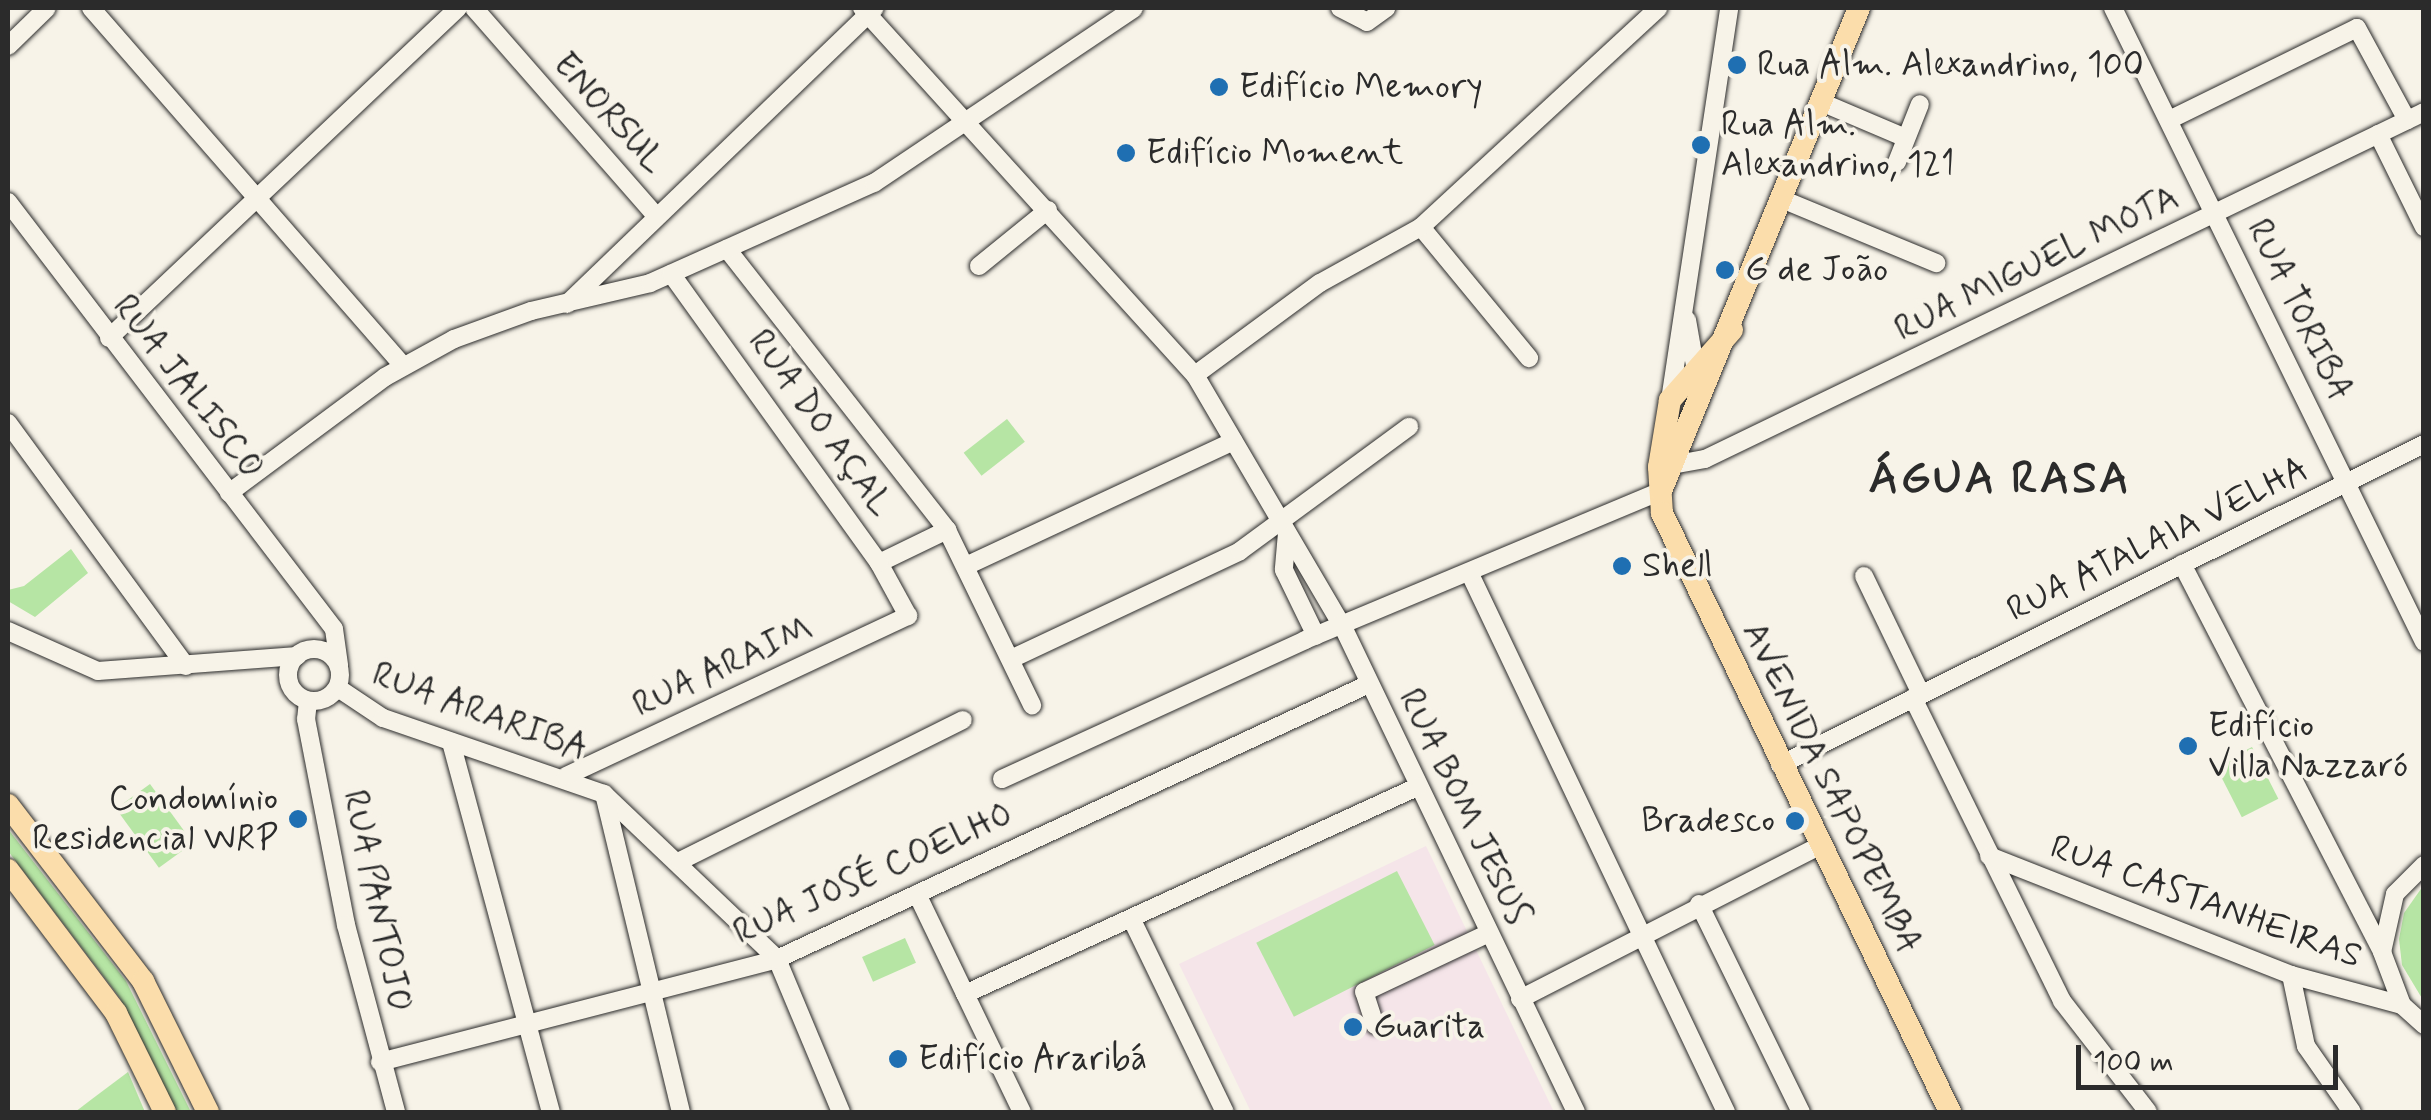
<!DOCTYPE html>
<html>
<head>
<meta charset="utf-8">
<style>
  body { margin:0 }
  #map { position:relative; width:2431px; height:1120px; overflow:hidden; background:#f7f3e8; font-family:Mynerve,sans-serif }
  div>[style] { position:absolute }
  .built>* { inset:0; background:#f5e5e9 }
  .green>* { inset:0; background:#b6e5a4; transform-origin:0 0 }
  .roads { filter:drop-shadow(0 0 2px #2b2b2b) drop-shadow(0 0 2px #2b2b2b) }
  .minor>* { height:18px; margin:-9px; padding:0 9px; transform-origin:9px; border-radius:9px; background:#f7f3e8 }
  .minor>.ring { margin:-9px; padding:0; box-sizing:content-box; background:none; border:18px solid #f7f3e8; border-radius:50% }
  .major>* { height:22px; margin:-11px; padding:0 11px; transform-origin:11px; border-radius:11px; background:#fbddab }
  .dots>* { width:28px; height:28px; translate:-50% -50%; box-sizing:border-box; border:5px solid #f7f3e8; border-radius:50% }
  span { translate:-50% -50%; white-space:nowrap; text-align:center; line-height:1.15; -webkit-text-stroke:8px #f7f3e8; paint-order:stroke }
  .poi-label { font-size:35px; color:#2b2b2b }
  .left { translate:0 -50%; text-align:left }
  .right { translate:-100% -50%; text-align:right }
  .street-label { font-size:35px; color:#2b2b2b }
  .district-label { font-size:45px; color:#2b2b2b; font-weight:700; letter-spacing:2.5px }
  .frame { position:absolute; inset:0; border:10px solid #2b2b2b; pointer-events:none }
  .scale { position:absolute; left:2076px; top:1045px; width:262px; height:45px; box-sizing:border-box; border:5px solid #2b2b2b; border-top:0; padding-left:12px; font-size:30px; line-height:35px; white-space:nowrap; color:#2b2b2b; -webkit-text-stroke:8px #f7f3e8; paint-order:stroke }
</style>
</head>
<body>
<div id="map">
  <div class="built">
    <div style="clip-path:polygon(1426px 846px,1554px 1112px,1251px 1112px,1179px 964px)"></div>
  </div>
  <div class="green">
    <div style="left:1007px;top:419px;width:29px;height:55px;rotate:52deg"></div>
    <div style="clip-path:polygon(71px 549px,88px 573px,35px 617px,8px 601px,8px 590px,24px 586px)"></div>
    <div style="left:2252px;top:747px;width:58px;height:41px;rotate:63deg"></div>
    <div style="left:150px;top:784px;width:73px;height:42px;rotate:54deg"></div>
    <div style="clip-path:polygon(8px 829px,126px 981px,191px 1112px,177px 1112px,120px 998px,8px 851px)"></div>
    <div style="left:1397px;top:871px;width:83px;height:158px;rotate:63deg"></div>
    <div style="clip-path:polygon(2423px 886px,2423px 1000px,2402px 965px,2399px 939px,2404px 913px)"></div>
    <div style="left:905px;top:938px;width:27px;height:47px;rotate:66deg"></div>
    <div style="clip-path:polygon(128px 1072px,145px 1112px,75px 1112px,92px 1099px)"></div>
  </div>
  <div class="roads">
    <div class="minor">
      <div style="left:91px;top:8px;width:475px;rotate:48.9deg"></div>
      <div style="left:474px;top:8px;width:276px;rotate:48.8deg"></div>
      <div style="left:862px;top:8px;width:496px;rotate:47.8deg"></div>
      <div style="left:1195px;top:375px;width:292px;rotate:59.6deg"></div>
      <div style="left:1343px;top:627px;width:538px;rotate:64.34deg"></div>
      <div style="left:1340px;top:8px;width:30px;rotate:27deg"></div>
      <div style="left:1367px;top:22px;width:24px;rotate:-36deg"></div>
      <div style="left:2113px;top:8px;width:706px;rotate:63.87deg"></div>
      <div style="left:8px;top:46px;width:54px;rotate:-44.3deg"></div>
      <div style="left:1821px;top:102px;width:92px;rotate:23deg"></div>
      <div style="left:2169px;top:120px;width:209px;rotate:-26.1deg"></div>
      <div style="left:2357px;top:28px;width:105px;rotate:61.5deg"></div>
      <div style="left:2378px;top:134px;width:104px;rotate:63.7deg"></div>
      <div style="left:1897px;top:162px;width:62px;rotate:-68.4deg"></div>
      <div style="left:1784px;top:200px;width:165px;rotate:22.5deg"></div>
      <div style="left:8px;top:202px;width:537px;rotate:52.64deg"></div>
      <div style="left:334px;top:629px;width:37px;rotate:82deg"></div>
      <div style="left:1421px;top:227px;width:170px;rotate:50.5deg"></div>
      <div style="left:727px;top:249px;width:357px;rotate:51.9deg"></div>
      <div style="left:947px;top:530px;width:195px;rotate:64.1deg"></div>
      <div style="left:979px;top:266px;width:89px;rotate:-39.1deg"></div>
      <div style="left:567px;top:304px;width:427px;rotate:-43.9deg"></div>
      <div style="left:1687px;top:320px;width:47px;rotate:80.1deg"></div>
      <div style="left:109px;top:338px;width:480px;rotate:-43.4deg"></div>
      <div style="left:1195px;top:375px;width:155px;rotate:-36.4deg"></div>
      <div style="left:1320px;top:283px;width:115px;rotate:-29deg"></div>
      <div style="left:1421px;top:227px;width:323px;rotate:-42.7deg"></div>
      <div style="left:1670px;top:400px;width:396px;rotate:-81.4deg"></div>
      <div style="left:8px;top:423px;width:301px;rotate:53.8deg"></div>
      <div style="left:1661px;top:467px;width:45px;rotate:-10.3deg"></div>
      <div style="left:1705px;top:459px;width:798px;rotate:-25.76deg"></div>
      <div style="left:229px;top:493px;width:194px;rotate:-36.6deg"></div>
      <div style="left:385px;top:377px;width:79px;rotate:-28.8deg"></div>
      <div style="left:454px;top:339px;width:82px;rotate:-20deg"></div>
      <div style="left:531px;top:311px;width:122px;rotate:-13.2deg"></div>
      <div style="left:650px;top:283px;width:245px;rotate:-24.1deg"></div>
      <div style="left:874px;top:183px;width:313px;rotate:-33.9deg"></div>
      <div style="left:1287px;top:533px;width:37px;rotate:95deg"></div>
      <div style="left:1284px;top:570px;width:73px;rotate:64.1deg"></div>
      <div style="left:879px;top:563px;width:76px;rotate:-25.9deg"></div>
      <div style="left:2182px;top:564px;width:437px;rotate:62.7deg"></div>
      <div style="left:968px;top:565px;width:293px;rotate:-25deg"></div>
      <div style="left:1470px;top:574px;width:596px;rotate:64.55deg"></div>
      <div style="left:1864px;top:576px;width:131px;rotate:64.2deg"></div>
      <div style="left:8px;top:631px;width:98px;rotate:24deg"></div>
      <div style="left:98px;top:671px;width:200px;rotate:-4.3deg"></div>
      <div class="ring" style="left:288px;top:649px;width:34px;height:34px"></div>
      <div style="left:1011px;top:659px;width:253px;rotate:-25.2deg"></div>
      <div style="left:1240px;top:551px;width:210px;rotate:-36.3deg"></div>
      <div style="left:338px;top:688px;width:54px;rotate:33.7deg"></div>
      <div style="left:383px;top:718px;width:234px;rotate:19deg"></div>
      <div style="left:604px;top:794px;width:239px;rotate:43.6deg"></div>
      <div style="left:777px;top:959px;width:166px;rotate:67.3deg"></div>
      <div style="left:1913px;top:698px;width:338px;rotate:63.8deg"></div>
      <div style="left:2062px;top:1001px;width:140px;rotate:52.2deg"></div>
      <div style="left:308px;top:701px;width:18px;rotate:96deg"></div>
      <div style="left:306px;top:719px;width:210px;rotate:79deg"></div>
      <div style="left:346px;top:925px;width:194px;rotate:75deg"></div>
      <div style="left:451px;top:742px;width:383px;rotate:74.9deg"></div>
      <div style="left:1780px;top:765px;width:720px;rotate:-26.49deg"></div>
      <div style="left:566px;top:776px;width:378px;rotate:-25.1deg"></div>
      <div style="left:908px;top:616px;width:60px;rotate:-118.7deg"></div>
      <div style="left:879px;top:563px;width:356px;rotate:-125.7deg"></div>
      <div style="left:1002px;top:779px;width:333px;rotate:-24.6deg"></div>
      <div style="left:1305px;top:640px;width:386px;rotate:-22.7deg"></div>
      <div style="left:604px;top:794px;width:327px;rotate:76.4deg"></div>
      <div style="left:1989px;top:856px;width:325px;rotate:21.5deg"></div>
      <div style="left:2291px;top:975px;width:115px;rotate:15.1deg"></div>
      <div style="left:680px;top:861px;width:316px;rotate:-26.5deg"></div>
      <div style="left:2424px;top:865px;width:41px;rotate:135deg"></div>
      <div style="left:2395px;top:894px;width:59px;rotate:102.6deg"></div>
      <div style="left:2382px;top:952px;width:57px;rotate:69.3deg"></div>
      <div style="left:2402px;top:1005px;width:30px;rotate:42deg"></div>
      <div style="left:917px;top:894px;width:242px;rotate:64.3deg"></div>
      <div style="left:1699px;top:904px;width:232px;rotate:63.9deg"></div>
      <div style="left:1132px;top:920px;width:213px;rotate:64.2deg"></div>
      <div style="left:2291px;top:975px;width:73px;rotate:78.1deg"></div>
      <div style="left:2306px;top:1046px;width:80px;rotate:55.1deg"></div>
      <div style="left:965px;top:994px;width:498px;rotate:-24.6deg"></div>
      <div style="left:1520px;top:999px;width:336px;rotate:-27.1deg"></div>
      <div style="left:1375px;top:1025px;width:35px;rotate:-108deg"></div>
      <div style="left:1364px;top:992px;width:138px;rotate:-25.3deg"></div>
      <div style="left:380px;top:1062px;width:410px;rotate:-14.5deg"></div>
      <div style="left:777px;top:959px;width:653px;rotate:-24.92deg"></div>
    </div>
    <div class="major">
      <div style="left:1732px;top:330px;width:94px;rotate:131.5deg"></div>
      <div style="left:1670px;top:400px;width:68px;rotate:99.3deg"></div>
      <div style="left:1659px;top:467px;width:46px;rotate:86.3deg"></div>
      <div style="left:1662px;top:513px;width:665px;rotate:64.32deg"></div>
      <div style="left:1661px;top:491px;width:522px;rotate:-67.71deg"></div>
      <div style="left:8px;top:805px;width:222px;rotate:52.5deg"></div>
      <div style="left:143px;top:981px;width:146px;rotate:63.6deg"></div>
      <div style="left:8px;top:870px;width:179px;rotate:52.9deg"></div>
      <div style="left:116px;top:1013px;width:110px;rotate:63.7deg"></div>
    </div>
  </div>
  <div class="dots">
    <div style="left:1737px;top:65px;background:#1f6fb2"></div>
    <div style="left:1219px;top:87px;background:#1f6fb2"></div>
    <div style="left:1701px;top:145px;background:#1f6fb2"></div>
    <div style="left:1126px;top:153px;background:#1f6fb2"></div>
    <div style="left:1725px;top:270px;background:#1f6fb2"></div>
    <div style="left:1622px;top:566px;background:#1f6fb2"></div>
    <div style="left:2188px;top:746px;background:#1f6fb2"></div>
    <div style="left:298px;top:819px;background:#1f6fb2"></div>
    <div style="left:1795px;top:821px;background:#1f6fb2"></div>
    <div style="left:1353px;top:1027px;background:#1f6fb2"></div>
    <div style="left:898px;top:1059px;background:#1f6fb2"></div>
  </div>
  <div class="poi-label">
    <span class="left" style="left:1757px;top:65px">Rua Alm. Alexandrino, 100</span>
    <span class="left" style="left:1239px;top:87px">Edifício Memory</span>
    <span class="left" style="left:1721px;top:145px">Rua Alm.<br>Alexandrino, 121</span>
    <span class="left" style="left:1146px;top:153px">Edifício Moment</span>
    <span class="left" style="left:1745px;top:270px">G de João</span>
    <span class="left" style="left:1642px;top:566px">Shell</span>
    <span class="left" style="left:2208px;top:746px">Edifício<br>Villa Nazzaró</span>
    <span class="right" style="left:278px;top:819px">Condomínio<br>Residencial WRP</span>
    <span class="right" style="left:1775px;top:821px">Bradesco</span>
    <span class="left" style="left:1373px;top:1027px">Guarita</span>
    <span class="left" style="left:918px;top:1059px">Edifício Araribá</span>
  </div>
  <div class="street-label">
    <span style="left:609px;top:113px;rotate:48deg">ENORSUL</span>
    <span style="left:2037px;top:264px;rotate:-26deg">RUA MIGUEL MOTA</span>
    <span style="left:2299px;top:310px;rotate:64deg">RUA TORIBA</span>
    <span style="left:188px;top:387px;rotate:52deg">RUA JALISCO</span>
    <span style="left:820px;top:423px;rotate:54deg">RUA DO AÇAL</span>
    <span style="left:2158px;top:540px;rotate:-26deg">RUA ATALAIA VELHA</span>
    <span style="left:723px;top:667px;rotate:-25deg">RUA ARAIM</span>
    <span style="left:480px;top:712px;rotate:20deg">RUA ARARIBA</span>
    <span style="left:1831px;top:788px;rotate:64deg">AVENIDA SAPOPEMBA</span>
    <span style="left:1464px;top:807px;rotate:64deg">RUA BOM JESUS</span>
    <span style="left:873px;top:874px;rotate:-24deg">RUA JOSÉ COELHO</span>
    <span style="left:377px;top:901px;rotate:78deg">RUA PANTOJO</span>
    <span style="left:2206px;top:902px;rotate:20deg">RUA CASTANHEIRAS</span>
  </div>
  <div class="district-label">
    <span style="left:2000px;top:480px">ÁGUA RASA</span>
  </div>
  <div class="frame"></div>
  <div class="scale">100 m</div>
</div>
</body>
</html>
